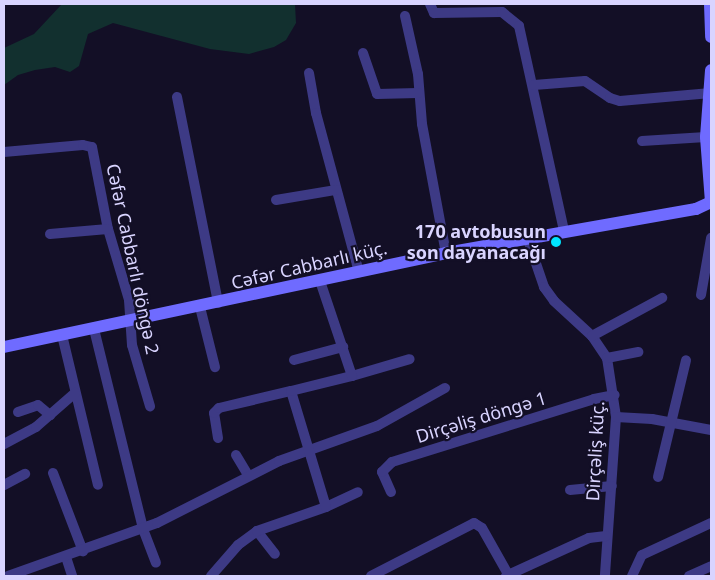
<!DOCTYPE html>
<html>
<head>
<meta charset="utf-8">
<style>
  body { margin:0 }
  #map { position:relative; width:715px; height:580px; overflow:hidden; background:#130f26; font-family:"Noto Sans",sans-serif }
  div>[style] { position:absolute }
  .green>* { inset:0; background:#12302f }
  .street>* { height:10px; margin:-5px; padding:0 5px; transform-origin:5px; border-radius:5px; background:#3d3a85 }
  .secondary>* { height:12px; margin:-6px; padding:0 6px; transform-origin:6px; border-radius:6px; background:#6f6bff }
  .dots>* { width:14px; height:14px; translate:-50% -50%; box-sizing:border-box; border:2px solid #130f26; border-radius:50% }
  span { translate:-50% -50%; white-space:nowrap; text-align:center; line-height:1.15; -webkit-text-stroke:4.5px #130f26; paint-order:stroke }
  .poi-label { font-size:18px; color:#d9d4ff; font-weight:700 }
  .right { translate:-100% -50%; text-align:right }
  .street-label { font-size:18px; color:#d9d4ff }
  .frame { position:absolute; inset:0; border:5px solid #d9d4ff; pointer-events:none }
</style>
</head>
<body>
<div id="map">
  <div class="green">
    <div style="clip-path:polygon(62px 4px,295px 4px,296px 23px,286px 40px,274px 47px,249px 54px,210px 49px,113px 23px,88px 34px,79px 66px,70px 72px,55px 67px,35px 70px,18px 75px,4px 85px,4px 48px,34px 34px)"></div>
  </div>
  <div class="street">
    <div style="left:430px;top:4px;width:10px;rotate:66deg"></div>
    <div style="left:434px;top:13px;width:68px;rotate:-0.8deg"></div>
    <div style="left:502px;top:12px;width:22px;rotate:39deg"></div>
    <div style="left:519px;top:26px;width:210px;rotate:77.6deg"></div>
    <div style="left:405px;top:16px;width:59px;rotate:77.4deg"></div>
    <div style="left:418px;top:74px;width:50px;rotate:85.4deg"></div>
    <div style="left:422px;top:124px;width:131px;rotate:79.5deg"></div>
    <div style="left:363px;top:53px;width:43px;rotate:71.1deg"></div>
    <div style="left:377px;top:94px;width:41px;rotate:-1.4deg"></div>
    <div style="left:309px;top:73px;width:41px;rotate:80.1deg"></div>
    <div style="left:316px;top:113px;width:165px;rotate:74.9deg"></div>
    <div style="left:534px;top:85px;width:51px;rotate:-4.5deg"></div>
    <div style="left:585px;top:81px;width:30px;rotate:34deg"></div>
    <div style="left:610px;top:98px;width:10px;rotate:17deg"></div>
    <div style="left:620px;top:101px;width:91px;rotate:-5deg"></div>
    <div style="left:177px;top:97px;width:210px;rotate:78.7deg"></div>
    <div style="left:642px;top:141px;width:64px;rotate:-3.6deg"></div>
    <div style="left:4px;top:152px;width:79px;rotate:-5.1deg"></div>
    <div style="left:83px;top:145px;width:9px;rotate:13deg"></div>
    <div style="left:92px;top:147px;width:84px;rotate:79deg"></div>
    <div style="left:108px;top:229px;width:74px;rotate:73.5deg"></div>
    <div style="left:129px;top:300px;width:45px;rotate:86.2deg"></div>
    <div style="left:132px;top:345px;width:64px;rotate:73.6deg"></div>
    <div style="left:276px;top:200px;width:61px;rotate:-9.5deg"></div>
    <div style="left:50px;top:234px;width:58px;rotate:-4.9deg"></div>
    <div style="left:527px;top:237px;width:53px;rotate:71.2deg"></div>
    <div style="left:544px;top:287px;width:17px;rotate:54deg"></div>
    <div style="left:554px;top:301px;width:52px;rotate:42.6deg"></div>
    <div style="left:592px;top:336px;width:27px;rotate:56deg"></div>
    <div style="left:607px;top:358px;width:60px;rotate:81.3deg"></div>
    <div style="left:616px;top:417px;width:159px;rotate:94deg"></div>
    <div style="left:701px;top:295px;width:58px;rotate:-80deg"></div>
    <div style="left:200px;top:307px;width:62px;rotate:76deg"></div>
    <div style="left:94px;top:329px;width:206px;rotate:76.2deg"></div>
    <div style="left:143px;top:529px;width:36px;rotate:69deg"></div>
    <div style="left:62px;top:335px;width:154px;rotate:76.5deg"></div>
    <div style="left:592px;top:336px;width:80px;rotate:-28.5deg"></div>
    <div style="left:607px;top:358px;width:32px;rotate:-11deg"></div>
    <div style="left:294px;top:360px;width:51px;rotate:-14.9deg"></div>
    <div style="left:352px;top:376px;width:60px;rotate:-16.3deg"></div>
    <div style="left:18px;top:412px;width:21px;rotate:-19deg"></div>
    <div style="left:38px;top:405px;width:16px;rotate:40deg"></div>
    <div style="left:616px;top:417px;width:36px;rotate:3deg"></div>
    <div style="left:652px;top:419px;width:60px;rotate:10.6deg"></div>
    <div style="left:218px;top:438px;width:25px;rotate:-99deg"></div>
    <div style="left:214px;top:413px;width:7px;rotate:-45deg"></div>
    <div style="left:219px;top:408px;width:74px;rotate:-13.3deg"></div>
    <div style="left:4px;top:444px;width:36px;rotate:-28deg"></div>
    <div style="left:36px;top:427px;width:52px;rotate:-41.1deg"></div>
    <div style="left:236px;top:455px;width:23px;rotate:59deg"></div>
    <div style="left:53px;top:473px;width:84px;rotate:69deg"></div>
    <div style="left:658px;top:477px;width:120px;rotate:-76.5deg"></div>
    <div style="left:4px;top:485px;width:24px;rotate:-28deg"></div>
    <div style="left:570px;top:490px;width:42px;rotate:-5.4deg"></div>
    <div style="left:391px;top:492px;width:22px;rotate:-114deg"></div>
    <div style="left:382px;top:472px;width:14px;rotate:-45deg"></div>
    <div style="left:392px;top:462px;width:212px;rotate:-17.3deg"></div>
    <div style="left:594px;top:399px;width:21px;rotate:-11deg"></div>
    <div style="left:326px;top:507px;width:35px;rotate:-25deg"></div>
    <div style="left:257px;top:531px;width:29px;rotate:52deg"></div>
    <div style="left:66px;top:557px;width:20px;rotate:72deg"></div>
    <div style="left:8px;top:576px;width:158px;rotate:-19.6deg"></div>
    <div style="left:157px;top:523px;width:137px;rotate:-26.9deg"></div>
    <div style="left:279px;top:461px;width:104px;rotate:-19.7deg"></div>
    <div style="left:377px;top:426px;width:78px;rotate:-29.2deg"></div>
    <div style="left:211px;top:576px;width:41px;rotate:-48.9deg"></div>
    <div style="left:238px;top:545px;width:24px;rotate:-36deg"></div>
    <div style="left:257px;top:531px;width:73px;rotate:-19.2deg"></div>
    <div style="left:326px;top:507px;width:121px;rotate:-106.8deg"></div>
    <div style="left:291px;top:391px;width:63px;rotate:-13.8deg"></div>
    <div style="left:352px;top:376px;width:100px;rotate:-108.6deg"></div>
    <div style="left:371px;top:576px;width:116px;rotate:-27.2deg"></div>
    <div style="left:474px;top:523px;width:9px;rotate:32deg"></div>
    <div style="left:482px;top:528px;width:55px;rotate:60.6deg"></div>
    <div style="left:506px;top:576px;width:91px;rotate:-24.6deg"></div>
    <div style="left:589px;top:538px;width:17px;rotate:-7deg"></div>
    <div style="left:632px;top:576px;width:23px;rotate:-65deg"></div>
    <div style="left:642px;top:555px;width:76px;rotate:-24.9deg"></div>
    <div style="left:689px;top:576px;width:24px;rotate:-24deg"></div>
  </div>
  <div class="secondary">
    <div style="left:710px;top:4px;width:33px;rotate:88deg"></div>
    <div style="left:4px;top:347px;width:452px;rotate:-12deg"></div>
    <div style="left:446px;top:253px;width:254px;rotate:-10deg"></div>
    <div style="left:696px;top:209px;width:17px;rotate:-25deg"></div>
    <div style="left:711px;top:202px;width:65px;rotate:-94.4deg"></div>
    <div style="left:706px;top:137px;width:67px;rotate:-85.7deg"></div>
  </div>
  <div class="dots">
    <div style="left:556px;top:242px;background:#00e5ff"></div>
  </div>
  <div class="poi-label">
    <span class="right" style="left:546px;top:242px">170 avtobusun<br>son dayanacağı</span>
  </div>
  <div class="street-label">
    <span style="left:133px;top:259px;rotate:78deg">Cəfər Cabbarlı döngə 2</span>
    <span style="left:309px;top:265px;rotate:-13deg">Cəfər Cabbarlı küç.</span>
    <span style="left:481px;top:417px;rotate:-17deg">Dirçəliş döngə 1</span>
    <span style="left:595px;top:451px;rotate:-87deg">Dirçəliş küç.</span>
  </div>
  <div class="frame"></div>
</div>
</body>
</html>
